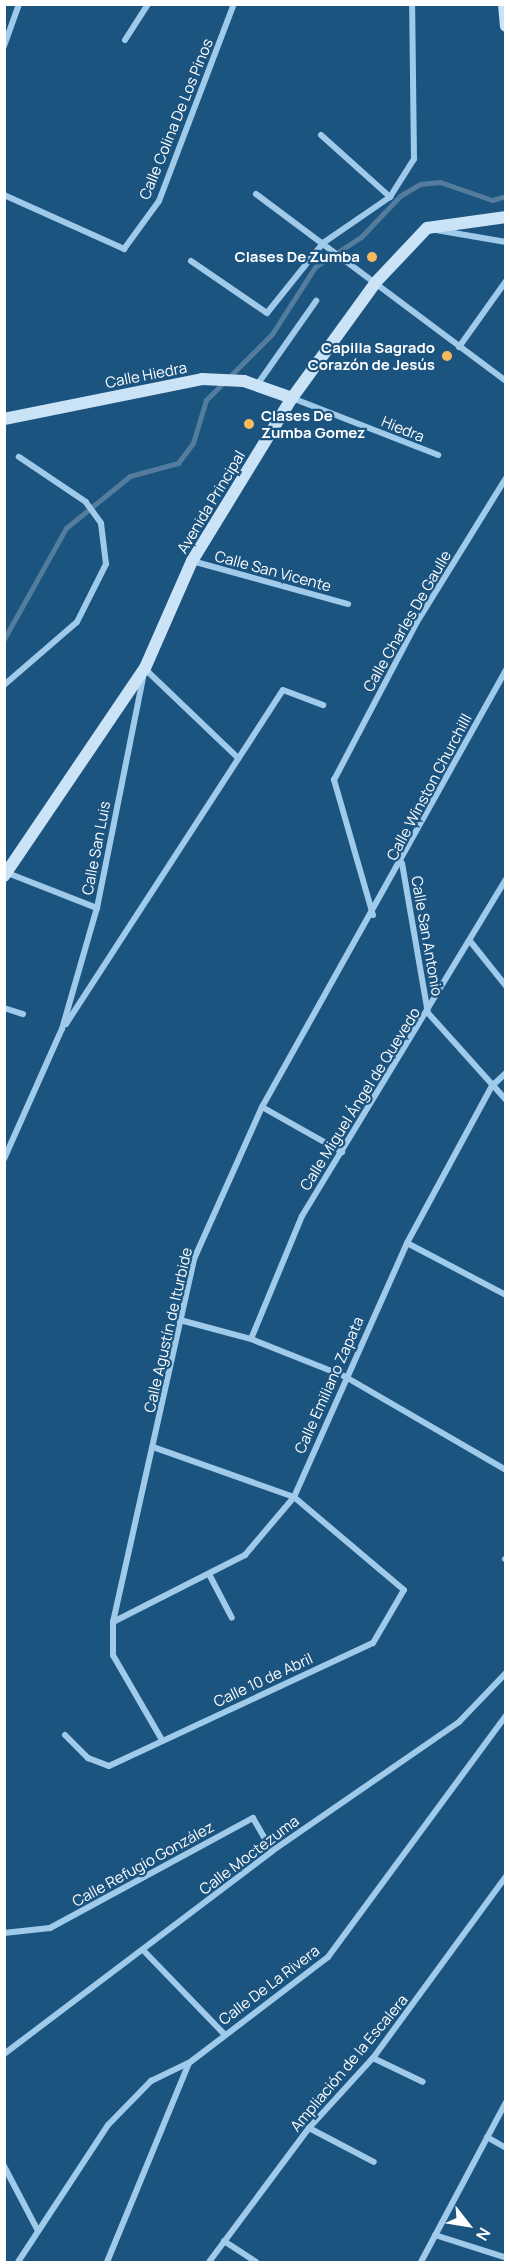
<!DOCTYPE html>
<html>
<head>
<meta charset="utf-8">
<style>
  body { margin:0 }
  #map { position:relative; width:510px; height:2267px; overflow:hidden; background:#1c5480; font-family:Manrope,sans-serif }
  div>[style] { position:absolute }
  .stream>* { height:5px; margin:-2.5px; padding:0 2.5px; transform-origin:2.5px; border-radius:2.5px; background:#547c9c }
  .street>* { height:6px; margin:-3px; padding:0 3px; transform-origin:3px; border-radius:3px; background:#a0cae9 }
  .secondary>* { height:12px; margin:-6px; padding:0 6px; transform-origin:6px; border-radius:6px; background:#cbe3f7 }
  .dots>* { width:16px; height:16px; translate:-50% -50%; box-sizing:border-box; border:3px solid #1c5480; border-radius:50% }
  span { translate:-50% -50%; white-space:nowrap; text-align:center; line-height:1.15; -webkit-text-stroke:4.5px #1c5480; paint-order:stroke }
  .street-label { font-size:15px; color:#fff }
  .poi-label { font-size:15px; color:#fff; font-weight:700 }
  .right { translate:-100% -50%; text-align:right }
  .left { translate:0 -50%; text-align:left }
  .frame { position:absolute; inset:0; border:6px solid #fff; pointer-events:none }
  .north { position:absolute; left:438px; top:2195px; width:60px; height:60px; -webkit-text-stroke:4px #1c5480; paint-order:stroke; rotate:121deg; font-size:16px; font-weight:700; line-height:24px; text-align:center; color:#fff }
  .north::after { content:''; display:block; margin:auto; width:21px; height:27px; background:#fff; clip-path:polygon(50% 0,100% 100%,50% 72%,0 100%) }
</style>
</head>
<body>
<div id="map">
  <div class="stream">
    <div style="left:4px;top:639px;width:127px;rotate:-60.8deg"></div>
    <div style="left:66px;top:528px;width:82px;rotate:-39.1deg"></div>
    <div style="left:130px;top:476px;width:50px;rotate:-15.2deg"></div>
    <div style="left:178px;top:463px;width:25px;rotate:-53deg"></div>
    <div style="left:193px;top:443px;width:45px;rotate:-73.2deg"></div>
    <div style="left:206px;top:400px;width:93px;rotate:-45deg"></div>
    <div style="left:272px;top:334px;width:80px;rotate:-57.3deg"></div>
    <div style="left:315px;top:267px;width:55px;rotate:-33.1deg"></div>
    <div style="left:361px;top:237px;width:57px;rotate:-46.4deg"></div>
    <div style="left:400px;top:196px;width:23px;rotate:-31deg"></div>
    <div style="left:420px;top:184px;width:20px;rotate:-6deg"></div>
    <div style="left:440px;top:182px;width:55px;rotate:19.1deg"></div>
    <div style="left:492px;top:200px;width:15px;rotate:-16deg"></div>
  </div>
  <div class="street">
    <div style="left:125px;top:40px;width:43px;rotate:-57.4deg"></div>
    <div style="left:4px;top:46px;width:45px;rotate:-70.3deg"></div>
    <div style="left:321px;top:135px;width:93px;rotate:41.9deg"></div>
    <div style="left:256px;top:194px;width:312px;rotate:36.8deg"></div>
    <div style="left:4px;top:195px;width:132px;rotate:24.2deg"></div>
    <div style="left:124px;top:249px;width:59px;rotate:-53.9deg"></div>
    <div style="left:159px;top:201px;width:211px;rotate:-69.2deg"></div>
    <div style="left:436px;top:230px;width:71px;rotate:9.7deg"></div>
    <div style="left:191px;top:261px;width:92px;rotate:34.4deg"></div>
    <div style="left:267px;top:313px;width:90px;rotate:-51.3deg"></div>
    <div style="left:323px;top:243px;width:81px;rotate:-34.5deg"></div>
    <div style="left:390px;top:197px;width:45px;rotate:-57.7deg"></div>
    <div style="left:414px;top:159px;width:155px;rotate:-90.7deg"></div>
    <div style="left:459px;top:347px;width:81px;rotate:-54.5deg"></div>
    <div style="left:257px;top:385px;width:103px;rotate:-54.9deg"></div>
    <div style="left:292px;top:398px;width:157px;rotate:21.3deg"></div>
    <div style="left:192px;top:561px;width:162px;rotate:15.4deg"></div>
    <div style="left:145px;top:669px;width:129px;rotate:43.7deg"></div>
    <div style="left:4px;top:685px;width:96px;rotate:-40.8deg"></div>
    <div style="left:77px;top:622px;width:65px;rotate:-63.4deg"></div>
    <div style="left:106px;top:564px;width:41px;rotate:-97deg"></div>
    <div style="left:101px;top:523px;width:26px;rotate:-126deg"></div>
    <div style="left:86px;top:502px;width:81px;rotate:-146.1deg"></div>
    <div style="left:402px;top:863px;width:152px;rotate:80.2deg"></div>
    <div style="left:428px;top:1013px;width:117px;rotate:48.1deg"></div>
    <div style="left:5px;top:872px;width:99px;rotate:21.4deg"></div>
    <div style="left:373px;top:915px;width:141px;rotate:-106.1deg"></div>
    <div style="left:334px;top:780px;width:178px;rotate:-62.3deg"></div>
    <div style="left:417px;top:622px;width:169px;rotate:-58.3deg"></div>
    <div style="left:470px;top:941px;width:58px;rotate:51.3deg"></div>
    <div style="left:4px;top:1008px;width:20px;rotate:18deg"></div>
    <div style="left:66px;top:1024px;width:398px;rotate:-57deg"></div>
    <div style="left:283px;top:690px;width:43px;rotate:20.6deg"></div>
    <div style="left:262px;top:1107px;width:92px;rotate:29.4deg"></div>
    <div style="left:4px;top:1159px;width:142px;rotate:-66deg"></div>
    <div style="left:62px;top:1029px;width:126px;rotate:-73.9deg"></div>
    <div style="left:97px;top:908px;width:235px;rotate:-78.7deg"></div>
    <div style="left:407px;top:1243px;width:112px;rotate:27.7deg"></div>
    <div style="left:180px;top:1320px;width:73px;rotate:15deg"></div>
    <div style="left:251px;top:1339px;width:100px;rotate:21.7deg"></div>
    <div style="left:344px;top:1376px;width:187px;rotate:30.1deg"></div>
    <div style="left:251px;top:1339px;width:133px;rotate:-67.5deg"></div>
    <div style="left:302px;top:1216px;width:394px;rotate:-58.8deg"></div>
    <div style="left:505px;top:1559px;width:1px;rotate:-45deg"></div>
    <div style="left:210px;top:1576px;width:47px;rotate:62.4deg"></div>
    <div style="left:113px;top:1622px;width:148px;rotate:-26.9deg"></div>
    <div style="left:245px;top:1555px;width:76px;rotate:-49.8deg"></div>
    <div style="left:294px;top:1497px;width:278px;rotate:-66deg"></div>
    <div style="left:407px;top:1243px;width:179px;rotate:-61.6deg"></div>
    <div style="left:492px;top:1086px;width:19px;rotate:-43deg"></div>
    <div style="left:65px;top:1735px;width:33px;rotate:45deg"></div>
    <div style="left:88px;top:1758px;width:22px;rotate:21deg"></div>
    <div style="left:109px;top:1766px;width:291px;rotate:-25deg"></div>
    <div style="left:373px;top:1643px;width:61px;rotate:-59.7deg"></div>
    <div style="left:404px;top:1590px;width:144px;rotate:-139.8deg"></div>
    <div style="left:294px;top:1497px;width:150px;rotate:-160.5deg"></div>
    <div style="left:162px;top:1740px;width:98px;rotate:-120deg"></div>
    <div style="left:113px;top:1655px;width:33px;rotate:-90deg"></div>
    <div style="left:113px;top:1622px;width:372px;rotate:-77.4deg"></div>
    <div style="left:194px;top:1259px;width:167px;rotate:-65.9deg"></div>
    <div style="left:262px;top:1107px;width:501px;rotate:-60.82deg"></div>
    <div style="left:4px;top:1933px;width:46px;rotate:-6.2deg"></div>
    <div style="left:50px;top:1928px;width:231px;rotate:-28.5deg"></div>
    <div style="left:253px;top:1818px;width:38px;rotate:60deg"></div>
    <div style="left:143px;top:1950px;width:117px;rotate:46deg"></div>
    <div style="left:4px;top:2054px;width:336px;rotate:-37.1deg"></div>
    <div style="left:272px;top:1851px;width:227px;rotate:-34.6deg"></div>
    <div style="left:459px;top:1722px;width:68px;rotate:-46.2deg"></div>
    <div style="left:373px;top:2058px;width:55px;rotate:25.6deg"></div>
    <div style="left:309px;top:2128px;width:73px;rotate:27.6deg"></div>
    <div style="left:487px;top:2137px;width:22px;rotate:30deg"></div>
    <div style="left:4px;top:2166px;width:73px;rotate:62.4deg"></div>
    <div style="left:435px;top:2235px;width:72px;rotate:17.7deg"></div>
    <div style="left:224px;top:2241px;width:38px;rotate:33deg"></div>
    <div style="left:18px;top:2262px;width:164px;rotate:-56.7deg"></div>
    <div style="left:108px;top:2125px;width:62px;rotate:-45.7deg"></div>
    <div style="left:151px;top:2081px;width:41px;rotate:-25.9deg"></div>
    <div style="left:107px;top:2262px;width:215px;rotate:-67.6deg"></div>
    <div style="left:189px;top:2063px;width:175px;rotate:-37.3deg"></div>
    <div style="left:328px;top:1957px;width:300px;rotate:-53.6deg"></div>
    <div style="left:209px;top:2262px;width:167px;rotate:-53.3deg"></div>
    <div style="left:309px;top:2128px;width:95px;rotate:-47.6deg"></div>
    <div style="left:373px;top:2058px;width:225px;rotate:-53.8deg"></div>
    <div style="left:421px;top:2262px;width:181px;rotate:-62deg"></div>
  </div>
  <div class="secondary">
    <div style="left:504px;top:4px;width:22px;rotate:85deg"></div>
    <div style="left:4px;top:419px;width:202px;rotate:-11.4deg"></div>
    <div style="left:202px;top:379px;width:42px;rotate:2.7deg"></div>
    <div style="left:244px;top:381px;width:51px;rotate:19.5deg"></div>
    <div style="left:4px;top:876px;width:251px;rotate:-55.9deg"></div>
    <div style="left:145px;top:668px;width:117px;rotate:-66.3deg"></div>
    <div style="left:192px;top:561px;width:191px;rotate:-58.5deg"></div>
    <div style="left:292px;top:398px;width:143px;rotate:-54.1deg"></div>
    <div style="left:376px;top:282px;width:74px;rotate:-46.6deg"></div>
    <div style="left:427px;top:228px;width:80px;rotate:-7.9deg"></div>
  </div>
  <div class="dots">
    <div style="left:372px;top:257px;background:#f9ba5e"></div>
    <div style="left:447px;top:356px;background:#f9ba5e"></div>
    <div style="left:249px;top:424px;background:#f9ba5e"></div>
  </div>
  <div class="street-label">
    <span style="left:176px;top:119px;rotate:-68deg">Calle Colina De Los Pinos</span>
    <span style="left:146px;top:375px;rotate:-11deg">Calle Hiedra</span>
    <span style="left:403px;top:429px;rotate:22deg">Hiedra</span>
    <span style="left:211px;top:502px;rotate:-59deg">Avenida Principal</span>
    <span style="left:273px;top:571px;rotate:15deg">Calle San Vicente</span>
    <span style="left:407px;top:621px;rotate:-60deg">Calle Charles De Gaulle</span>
    <span style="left:429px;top:787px;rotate:-62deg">Calle Winston Churchilll</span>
    <span style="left:96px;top:848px;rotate:-79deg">Calle San Luis</span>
    <span style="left:427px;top:936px;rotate:80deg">Calle San Antonio</span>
    <span style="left:360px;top:1099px;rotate:-58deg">Calle Miguel Ángel de Quevedo</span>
    <span style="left:168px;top:1330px;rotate:-77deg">Calle Agustín de Iturbide</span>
    <span style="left:329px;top:1385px;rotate:-66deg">Calle Emiliano Zapata</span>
    <span style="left:263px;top:1680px;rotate:-25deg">Calle 10 de Abril</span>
    <span style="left:249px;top:1855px;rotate:-37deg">Calle Moctezuma</span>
    <span style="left:143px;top:1864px;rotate:-29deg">Calle Refugio González</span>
    <span style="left:269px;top:1985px;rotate:-37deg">Calle De La Rivera</span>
    <span style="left:349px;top:2063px;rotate:-50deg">Ampliación de la Escalera</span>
  </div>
  <div class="poi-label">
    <span class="right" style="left:360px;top:257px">Clases De Zumba</span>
    <span class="right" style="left:435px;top:356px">Capilla Sagrado<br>Corazón de Jesús</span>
    <span class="left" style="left:261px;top:424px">Clases De<br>Zumba Gomez</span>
  </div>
  <div class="frame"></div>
  <div class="north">N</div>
</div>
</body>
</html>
